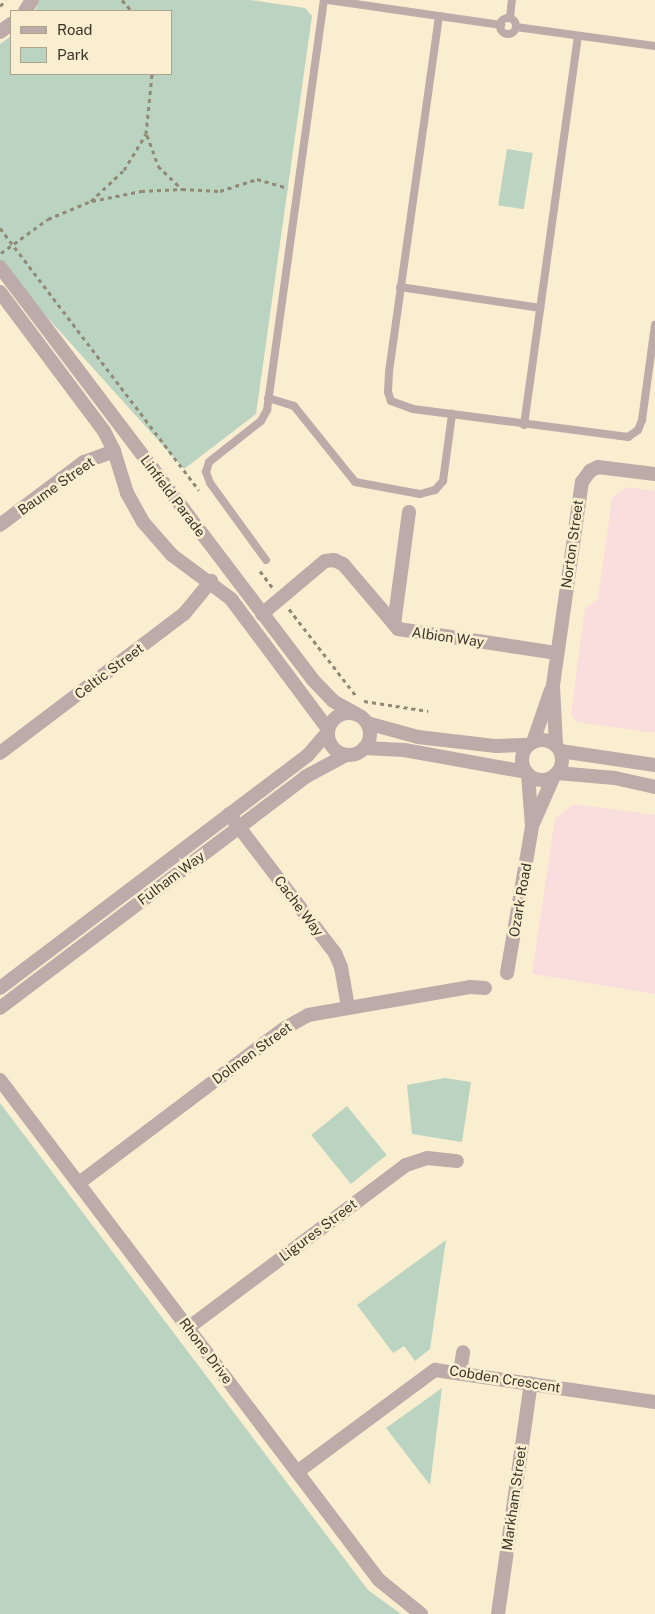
<!DOCTYPE html>
<html>
<head>
<meta charset="utf-8">
<style>
  body { margin:0 }
  #map { position:relative; width:655px; height:1614px; overflow:hidden; background:#faeed0; font-family:"Public Sans",sans-serif }
  div>[style] { position:absolute }
  .commercial>* { inset:0; background:#f9dedd }
  .green>* { inset:0; background:#bbd3c1; transform-origin:0 0 }
  .path>* { height:3px; margin-top:-1.5px; transform-origin:0; background:repeating-linear-gradient(90deg,#908975 0 4px,transparent 0 8px) }
  .service>* { height:8px; margin:-4px; padding:0 4px; transform-origin:4px; border-radius:4px; background:#bdabaa }
  .service>.ring { margin:-4px; padding:0; box-sizing:content-box; background:none; border:8px solid #bdabaa; border-radius:50% }
  .minor>* { height:14px; margin:-7px; padding:0 7px; transform-origin:7px; border-radius:7px; background:#bdabaa }
  .tertiary>* { height:14px; margin:-7px; padding:0 7px; transform-origin:7px; border-radius:7px; background:#bdabaa }
  .tertiary>.ring { margin:-7px; padding:0; box-sizing:content-box; background:none; border:14px solid #bdabaa; border-radius:50% }
  span { translate:-50% -50%; white-space:nowrap; text-align:center; line-height:1.15; -webkit-text-stroke:5px #faeed0; paint-order:stroke }
  .street-label { font-size:14px; color:#3a362a }
  .legend { position:absolute; left:10px; top:10px; width:162px; height:65px; box-sizing:border-box; background:#faeed0; border:1px solid #ada48e; margin:0; padding:6px 9px; list-style:none; font-size:15px; color:#3a362a }
  .legend li { display:flex; align-items:center; gap:10px; height:25px }
  .legend b { width:25px; border:1px solid #ada48e }
</style>
</head>
<body>
<div id="map">
  <div class="commercial">
    <div style="clip-path:polygon(627px 487px,655px 491px,655px 733px,577px 722px,571px 714px,585px 608px,598px 599px,612px 498px)"></div>
    <div style="clip-path:polygon(574px 804px,655px 815px,655px 994px,532px 974px,555px 818px)"></div>
  </div>
  <div class="green">
    <div style="clip-path:polygon(39px 0,250px 0,305px 8px,312px 16px,256px 414px,184px 469px,0 265px,0 44px,11px 36px,11px 74px,171px 74px,171px 11px,35px 11px)"></div>
    <div style="left:507px;top:149px;width:26px;height:57px;rotate:9deg"></div>
    <div style="clip-path:polygon(445px 1078px,471px 1082px,462px 1142px,412px 1134px,407px 1085px)"></div>
    <div style="clip-path:polygon(0 1103px,368px 1590px,401px 1614px,0 1614px)"></div>
    <div style="left:347px;top:1106px;width:63px;height:46px;rotate:51deg"></div>
    <div style="clip-path:polygon(446px 1240px,430px 1349px,415px 1361px,404px 1346px,393px 1353px,357px 1305px)"></div>
    <div style="clip-path:polygon(442px 1388px,430px 1485px,386px 1428px)"></div>
  </div>
  <div class="path">
    <div style="left:122px;top:0;width:15px;rotate:48deg"></div>
    <div style="left:0;top:6px;width:8px;rotate:-45deg"></div>
    <div style="left:147px;top:135px;width:33px;rotate:70deg"></div>
    <div style="left:158px;top:166px;width:33px;rotate:44deg"></div>
    <div style="left:182px;top:189px;width:38px;rotate:3deg"></div>
    <div style="left:220px;top:191px;width:39px;rotate:-18deg"></div>
    <div style="left:257px;top:179px;width:32px;rotate:16deg"></div>
    <div style="left:92px;top:201px;width:50px;rotate:-11.5deg"></div>
    <div style="left:141px;top:191px;width:41px;rotate:-2.8deg"></div>
    <div style="left:0;top:228px;width:329px;rotate:52.8deg"></div>
    <div style="left:1px;top:253px;width:58px;rotate:-35.9deg"></div>
    <div style="left:48px;top:219px;width:47px;rotate:-22.7deg"></div>
    <div style="left:91px;top:201px;width:45px;rotate:-43.2deg"></div>
    <div style="left:124px;top:170px;width:42px;rotate:-58.6deg"></div>
    <div style="left:146px;top:134px;width:60px;rotate:-84.3deg"></div>
    <div style="left:260px;top:571px;width:21px;rotate:53deg"></div>
    <div style="left:289px;top:609px;width:111px;rotate:52.3deg"></div>
    <div style="left:364px;top:701px;width:65px;rotate:8.9deg"></div>
  </div>
  <div class="service">
    <div style="left:328px;top:0;width:175px;rotate:8.2deg"></div>
    <div style="left:439px;top:16px;width:360px;rotate:98deg"></div>
    <div style="left:389px;top:373px;width:19px;rotate:93deg"></div>
    <div style="left:388px;top:392px;width:9px;rotate:72deg"></div>
    <div style="left:391px;top:401px;width:23px;rotate:20deg"></div>
    <div style="left:413px;top:409px;width:217px;rotate:7.4deg"></div>
    <div style="left:628px;top:437px;width:12px;rotate:-35deg"></div>
    <div style="left:638px;top:430px;width:11px;rotate:-68deg"></div>
    <div style="left:642px;top:420px;width:96px;rotate:-82.2deg"></div>
    <div style="left:510px;top:18px;width:18px;rotate:-84deg"></div>
    <div class="ring" style="left:500px;top:18px;width:8px;height:8px"></div>
    <div style="left:516px;top:27px;width:140px;rotate:7.8deg"></div>
    <div style="left:400px;top:287px;width:142px;rotate:8.5deg"></div>
    <div style="left:268px;top:398px;width:27px;rotate:17deg"></div>
    <div style="left:294px;top:406px;width:97px;rotate:51.2deg"></div>
    <div style="left:355px;top:482px;width:66px;rotate:10.5deg"></div>
    <div style="left:420px;top:494px;width:16px;rotate:-15deg"></div>
    <div style="left:435px;top:490px;width:12px;rotate:-48deg"></div>
    <div style="left:443px;top:481px;width:68px;rotate:-82.3deg"></div>
    <div style="left:524px;top:425px;width:393px;rotate:-82.1deg"></div>
    <div style="left:266px;top:560px;width:95px;rotate:-126deg"></div>
    <div style="left:210px;top:483px;width:12px;rotate:-110deg"></div>
    <div style="left:206px;top:472px;width:10px;rotate:-73deg"></div>
    <div style="left:209px;top:462px;width:66px;rotate:-38.3deg"></div>
    <div style="left:261px;top:421px;width:13px;rotate:-61deg"></div>
    <div style="left:267px;top:410px;width:414px;rotate:-82.1deg"></div>
  </div>
  <div class="minor">
    <div style="left:25px;top:11px;width:13px;rotate:-58deg"></div>
    <div style="left:0;top:32px;width:14px;rotate:-36deg"></div>
    <div style="left:409px;top:512px;width:113px;rotate:97.6deg"></div>
    <div style="left:394px;top:624px;width:6px;rotate:51deg"></div>
    <div style="left:398px;top:629px;width:161px;rotate:8.6deg"></div>
    <div style="left:0;top:525px;width:105px;rotate:-36.9deg"></div>
    <div style="left:84px;top:462px;width:32px;rotate:-20deg"></div>
    <div style="left:262px;top:614px;width:82px;rotate:-40.1deg"></div>
    <div style="left:325px;top:561px;width:9px;rotate:-6deg"></div>
    <div style="left:334px;top:560px;width:10px;rotate:24deg"></div>
    <div style="left:343px;top:564px;width:79px;rotate:49.6deg"></div>
    <div style="left:533px;top:742px;width:55px;rotate:-70.9deg"></div>
    <div style="left:556px;top:745px;width:60px;rotate:-92.9deg"></div>
    <div style="left:553px;top:685px;width:205px;rotate:-81.9deg"></div>
    <div style="left:582px;top:482px;width:14px;rotate:-54deg"></div>
    <div style="left:590px;top:471px;width:9px;rotate:-27deg"></div>
    <div style="left:598px;top:467px;width:57px;rotate:7deg"></div>
    <div style="left:0;top:753px;width:231px;rotate:-37.1deg"></div>
    <div style="left:184px;top:614px;width:43px;rotate:-50.7deg"></div>
    <div style="left:528px;top:774px;width:52px;rotate:85.6deg"></div>
    <div style="left:229px;top:814px;width:175px;rotate:52.7deg"></div>
    <div style="left:335px;top:953px;width:15px;rotate:67deg"></div>
    <div style="left:341px;top:967px;width:41px;rotate:80.1deg"></div>
    <div style="left:507px;top:973px;width:149px;rotate:-80.3deg"></div>
    <div style="left:532px;top:826px;width:55px;rotate:-66.3deg"></div>
    <div style="left:0;top:1080px;width:627px;rotate:52.84deg"></div>
    <div style="left:379px;top:1580px;width:54px;rotate:39deg"></div>
    <div style="left:79px;top:1183px;width:258px;rotate:-37deg"></div>
    <div style="left:285px;top:1028px;width:26px;rotate:-29deg"></div>
    <div style="left:308px;top:1015px;width:164px;rotate:-9.8deg"></div>
    <div style="left:470px;top:987px;width:15px;rotate:4deg"></div>
    <div style="left:188px;top:1328px;width:272px;rotate:-36.8deg"></div>
    <div style="left:406px;top:1165px;width:22px;rotate:-18deg"></div>
    <div style="left:427px;top:1158px;width:30px;rotate:6deg"></div>
    <div style="left:460px;top:1372px;width:20px;rotate:-81deg"></div>
    <div style="left:297px;top:1472px;width:172px;rotate:-36.5deg"></div>
    <div style="left:435px;top:1370px;width:222px;rotate:8.3deg"></div>
    <div style="left:498px;top:1614px;width:233px;rotate:-81.9deg"></div>
  </div>
  <div class="tertiary">
    <div style="left:0;top:267px;width:518px;rotate:52.84deg"></div>
    <div style="left:313px;top:680px;width:29px;rotate:46deg"></div>
    <div style="left:333px;top:701px;width:26px;rotate:29deg"></div>
    <div style="left:0;top:292px;width:174px;rotate:53.2deg"></div>
    <div style="left:104px;top:431px;width:22px;rotate:63deg"></div>
    <div style="left:114px;top:451px;width:44px;rotate:72.8deg"></div>
    <div style="left:127px;top:493px;width:33px;rotate:61deg"></div>
    <div style="left:143px;top:522px;width:44px;rotate:48.7deg"></div>
    <div style="left:172px;top:555px;width:74px;rotate:36.7deg"></div>
    <div style="left:231px;top:599px;width:162px;rotate:53.3deg"></div>
    <div class="ring" style="left:328px;top:713px;width:28px;height:28px"></div>
    <div style="left:367px;top:723px;width:53px;rotate:15.4deg"></div>
    <div style="left:418px;top:737px;width:79px;rotate:6.6deg"></div>
    <div style="left:496px;top:746px;width:33px;rotate:-2deg"></div>
    <div class="ring" style="left:522px;top:740px;width:26px;height:26px"></div>
    <div style="left:364px;top:748px;width:40px;rotate:2.9deg"></div>
    <div style="left:404px;top:750px;width:124px;rotate:10.2deg"></div>
    <div style="left:560px;top:751px;width:96px;rotate:8.4deg"></div>
    <div style="left:557px;top:773px;width:58px;rotate:4.9deg"></div>
    <div style="left:615px;top:778px;width:41px;rotate:12.7deg"></div>
    <div style="left:0;top:988px;width:386px;rotate:-37.1deg"></div>
    <div style="left:308px;top:755px;width:30px;rotate:-49deg"></div>
    <div style="left:0;top:1008px;width:383px;rotate:-37.1deg"></div>
    <div style="left:305px;top:777px;width:47px;rotate:-28.2deg"></div>
  </div>
  <div class="street-label">
    <span style="left:56px;top:486px;rotate:-35deg">Baume Street</span>
    <span style="left:173px;top:496px;rotate:53deg">Linfield Parade</span>
    <span style="left:572px;top:544px;rotate:-82deg">Norton Street</span>
    <span style="left:448px;top:637px;rotate:8deg">Albion Way</span>
    <span style="left:109px;top:671px;rotate:-37deg">Celtic Street</span>
    <span style="left:171px;top:878px;rotate:-37deg">Fulham Way</span>
    <span style="left:520px;top:900px;rotate:-80deg">Ozark Road</span>
    <span style="left:299px;top:906px;rotate:53deg">Cache Way</span>
    <span style="left:252px;top:1053px;rotate:-36deg">Dolmen Street</span>
    <span style="left:318px;top:1230px;rotate:-37deg">Ligures Street</span>
    <span style="left:206px;top:1351px;rotate:53deg">Rhone Drive</span>
    <span style="left:505px;top:1379px;rotate:9deg">Cobden Crescent</span>
    <span style="left:514px;top:1498px;rotate:-82deg">Markham Street</span>
  </div>
  <ul class="legend">
  <li><b style="height:6px;background:#bdabaa"></b>Road</li>
  <li><b style="height:14px;background:#bbd3c1"></b>Park</li>
  </ul>
</div>
</body>
</html>
